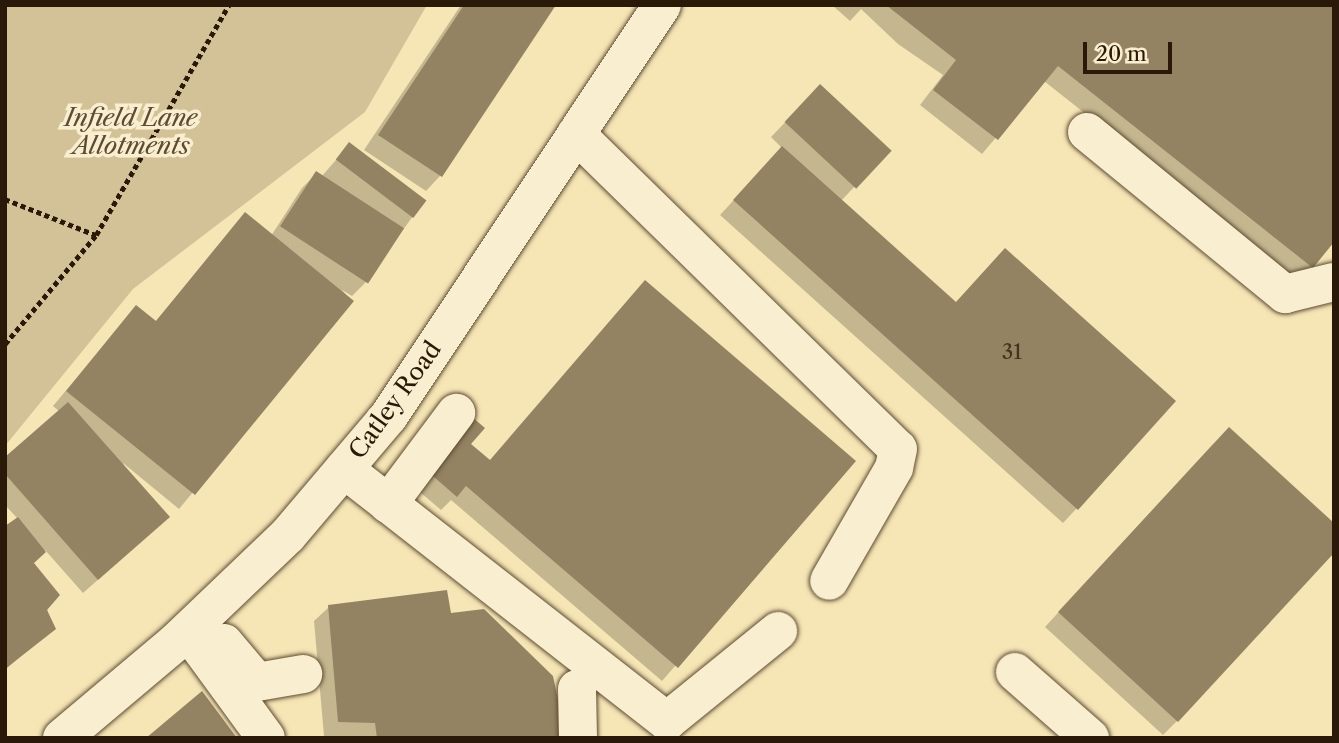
<!DOCTYPE html>
<html>
<head>
<meta charset="utf-8">
<style>
  body { margin:0 }
  #map { position:relative; width:1339px; height:743px; overflow:hidden; background:#f6e5b5; font-family:"Libre Caslon Text",serif }
  div>[style] { position:absolute }
  .green>* { inset:0; background:#d3c298 }
  .shadow>* { inset:0; background:#0003 }
  .building>* { inset:0; background:#948362; transform-origin:0 0 }
  .path>* { height:4.5px; margin-top:-2.25px; transform-origin:0; background:repeating-linear-gradient(90deg,#2a1908 0 5px,transparent 0 8.5px) }
  .roads { filter:drop-shadow(0 0 2px #5d4c33) drop-shadow(0 0 2px #5d4c33) }
  .minor>* { height:38px; margin:-19px; padding:0 19px; transform-origin:19px; border-radius:19px; background:#f9eecf }
  span { translate:-50% -50%; white-space:nowrap; text-align:center; line-height:1.15; -webkit-text-stroke:7px #f9eecf; paint-order:stroke }
  .number-label { font-size:21px; color:#44341e }
  .number-label span { -webkit-text-stroke-width:0 }
  .park-label { font-size:24px; color:#5d4c33; font-style:italic }
  .street-label { font-size:24px; color:#2a1908 }
  .frame { position:absolute; inset:0; border:7px solid #2a1908; pointer-events:none }
  .scale { position:absolute; left:1083px; top:42px; width:89px; height:32px; box-sizing:border-box; border:4px solid #2a1908; border-top:0; padding-left:9px; font-size:21px; line-height:24px; white-space:nowrap; color:#2a1908; -webkit-text-stroke:5px #f9eecf; paint-order:stroke }
</style>
</head>
<body>
<div id="map">
  <div class="green">
    <div style="clip-path:polygon(5px 5px,427px 5px,365px 112px,133px 289px,5px 446px)"></div>
  </div>
  <div class="shadow">
    <div style="clip-path:polygon(461px 5px,554px 5px,440px 176px,426px 191px,364px 150px)"></div>
    <div style="clip-path:polygon(832px 5px,1334px 5px,1312px 267px,1297px 281px,1044px 81px,982px 154px,920px 105px,943px 75px,898px 44px,861px 9px,850px 21px)"></div>
    <div style="clip-path:polygon(820px 86px,888px 151px,841px 201px,1077px 508px,1063px 523px,720px 215px,782px 148px,771px 137px)"></div>
    <div style="clip-path:polygon(349px 145px,413px 216px,366px 282px,352px 296px,342px 290px,351px 301px,179px 509px,123px 463px,153px 531px,83px 593px,45px 550px,32px 563px,53px 628px,5px 670px,5px 528px,18px 519px,5px 505px,5px 459px,60px 412px,53px 406px,136px 307px,155px 322px,245px 215px,271px 236px,302px 188px,317px 173px,322px 176px)"></div>
    <div style="clip-path:polygon(1214px 443px,1177px 721px,1163px 735px,1045px 627px)"></div>
    <div style="clip-path:polygon(469px 444px,489px 461px,854px 461px,662px 681px,451px 500px,441px 510px,413px 486px)"></div>
    <div style="clip-path:polygon(329px 607px,449px 615px,564px 738px,324px 736px,314px 621px)"></div>
  </div>
  <div class="building">
    <div style="clip-path:polygon(464px 5px,556px 5px,442px 177px,378px 135px)"></div>
    <div style="clip-path:polygon(886px 5px,1334px 5px,1334px 242px,1313px 268px,1058px 66px,998px 140px,933px 90px,956px 60px)"></div>
    <div style="left:820px;top:84px;width:98px;height:52px;rotate:43deg"></div>
    <div style="left:349px;top:142px;width:97px;height:22px;rotate:37deg"></div>
    <div style="clip-path:polygon(782px 146px,956px 302px,1005px 248px,1176px 401px,1078px 510px,733px 200px)"></div>
    <div style="left:316px;top:171px;width:105px;height:66px;rotate:33deg"></div>
    <div style="clip-path:polygon(245px 212px,354px 301px,195px 495px,66px 391px,136px 305px,156px 321px)"></div>
    <div style="clip-path:polygon(645px 280px,856px 461px,678px 668px,466px 486px,457px 497px,426px 470px,472px 417px,485px 428px,471px 444px,490px 460px)"></div>
    <div style="clip-path:polygon(68px 402px,170px 517px,98px 580px,5px 474px,5px 457px)"></div>
    <div style="clip-path:polygon(1229px 427px,1334px 523px,1334px 553px,1178px 722px,1058px 612px)"></div>
    <div style="clip-path:polygon(18px 517px,46px 552px,34px 563px,60px 595px,47px 610px,56px 629px,5px 669px,5px 526px)"></div>
    <div style="clip-path:polygon(447px 590px,451px 613px,484px 609px,553px 676px,566px 738px,377px 738px,375px 723px,338px 722px,328px 605px)"></div>
    <div style="clip-path:polygon(202px 691px,237px 738px,146px 738px)"></div>
  </div>
  <div class="path">
    <div style="left:5px;top:199px;width:98px;rotate:21.6deg"></div>
    <div style="left:5px;top:344px;width:142px;rotate:-50.1deg"></div>
    <div style="left:96px;top:235px;width:266px;rotate:-60deg"></div>
  </div>
  <div class="roads">
    <div class="minor">
      <div style="left:1087px;top:132px;width:256px;rotate:39.3deg"></div>
      <div style="left:1285px;top:294px;width:50px;rotate:-13.8deg"></div>
      <div style="left:576px;top:134px;width:450px;rotate:44.4deg"></div>
      <div style="left:898px;top:449px;width:19px;rotate:102deg"></div>
      <div style="left:894px;top:468px;width:130px;rotate:119.9deg"></div>
      <div style="left:344px;top:469px;width:410px;rotate:38deg"></div>
      <div style="left:667px;top:721px;width:143px;rotate:-39deg"></div>
      <div style="left:388px;top:504px;width:114px;rotate:-53.2deg"></div>
      <div style="left:188px;top:631px;width:132px;rotate:53.9deg"></div>
      <div style="left:224px;top:643px;width:51px;rotate:49.8deg"></div>
      <div style="left:257px;top:682px;width:47px;rotate:-9.9deg"></div>
      <div style="left:1015px;top:672px;width:100px;rotate:41.3deg"></div>
      <div style="left:577px;top:689px;width:49px;rotate:88.8deg"></div>
      <div style="left:62px;top:738px;width:149px;rotate:-40.1deg"></div>
      <div style="left:176px;top:642px;width:155px;rotate:-43.7deg"></div>
      <div style="left:288px;top:535px;width:156px;rotate:-49.7deg"></div>
      <div style="left:389px;top:416px;width:493px;rotate:-56.4deg"></div>
    </div>
  </div>
  <div class="number-label">
    <span style="left:1012px;top:352px">31</span>
  </div>
  <div class="park-label">
    <span style="left:131px;top:132px">Infield Lane<br>Allotments</span>
  </div>
  <div class="street-label">
    <span style="left:395px;top:400px;rotate:-54deg">Catley Road</span>
  </div>
  <div class="frame"></div>
  <div class="scale">20 m</div>
</div>
</body>
</html>
